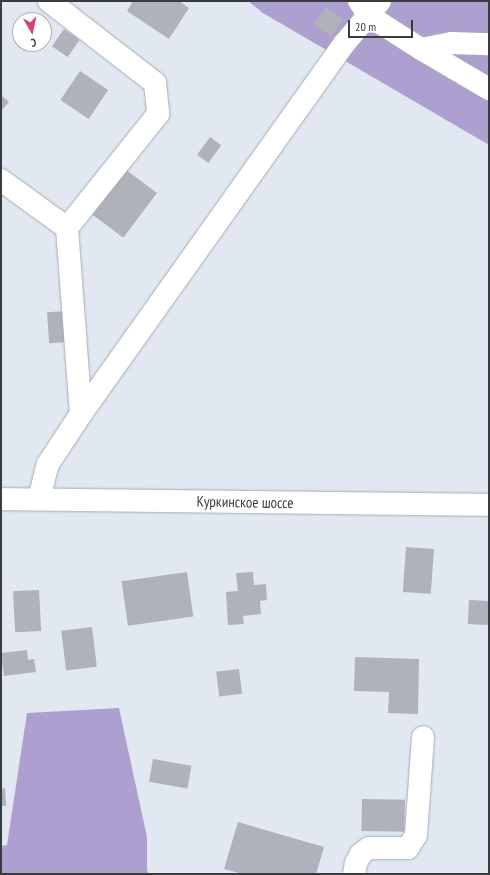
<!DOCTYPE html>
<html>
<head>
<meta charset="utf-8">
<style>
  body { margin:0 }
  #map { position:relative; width:490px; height:875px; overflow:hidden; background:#e1e8f1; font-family:"PT Sans Narrow",sans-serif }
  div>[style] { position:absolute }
  .forest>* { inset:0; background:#ae9fd1 }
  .building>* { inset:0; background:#afb1bb; transform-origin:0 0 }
  .roads { filter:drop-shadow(0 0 1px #a6adb5) drop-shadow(0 0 1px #a6adb5) }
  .minor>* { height:22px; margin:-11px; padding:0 11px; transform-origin:11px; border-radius:11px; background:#fff }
  .major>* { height:22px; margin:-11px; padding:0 11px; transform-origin:11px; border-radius:11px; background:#fff }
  span { translate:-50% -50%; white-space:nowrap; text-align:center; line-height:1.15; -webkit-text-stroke:3px #fff; paint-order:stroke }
  .street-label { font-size:15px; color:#393c3f }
  .frame { position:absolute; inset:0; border:2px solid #393c3f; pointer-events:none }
  .north { position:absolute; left:12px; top:12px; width:40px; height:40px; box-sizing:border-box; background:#fff; border:1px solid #b0b1b2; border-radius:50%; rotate:171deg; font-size:11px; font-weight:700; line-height:16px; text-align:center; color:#393c3f }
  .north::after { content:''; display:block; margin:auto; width:14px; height:18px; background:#d3456f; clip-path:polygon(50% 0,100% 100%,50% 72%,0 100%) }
  .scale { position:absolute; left:348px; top:20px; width:65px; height:18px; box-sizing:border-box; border:2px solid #393c3f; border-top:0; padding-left:5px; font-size:12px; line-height:14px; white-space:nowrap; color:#393c3f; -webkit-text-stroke:3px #fff; paint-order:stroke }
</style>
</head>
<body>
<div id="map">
  <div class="forest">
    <div style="clip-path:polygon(248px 1px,489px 1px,489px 145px,263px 13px)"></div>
    <div style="clip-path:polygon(119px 708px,147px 837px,147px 868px,148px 874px,1px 874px,1px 846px,7px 845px,27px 713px)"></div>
  </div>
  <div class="building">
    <div style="clip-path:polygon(133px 1px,179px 1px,189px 8px,169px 39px,127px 11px)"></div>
    <div style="left:326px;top:7px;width:21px;height:21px;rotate:35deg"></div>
    <div style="left:64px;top:29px;width:19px;height:21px;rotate:35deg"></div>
    <div style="left:80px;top:71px;width:34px;height:35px;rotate:34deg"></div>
    <div style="clip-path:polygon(1px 95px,9px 102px,1px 111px)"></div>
    <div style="left:210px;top:137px;width:14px;height:22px;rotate:36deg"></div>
    <div style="left:125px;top:169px;width:40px;height:56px;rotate:37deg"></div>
    <div style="left:66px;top:311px;width:31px;height:19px;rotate:86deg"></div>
    <div style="left:406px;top:547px;width:28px;height:45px;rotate:4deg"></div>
    <div style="left:187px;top:572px;width:45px;height:66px;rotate:82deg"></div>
    <div style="clip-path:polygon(253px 572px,254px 585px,266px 584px,267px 600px,260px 601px,261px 614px,243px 616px,244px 624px,228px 625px,226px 592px,238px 591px,236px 573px)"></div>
    <div style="left:39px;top:590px;width:41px;height:26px;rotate:87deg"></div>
    <div style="left:469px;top:600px;width:20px;height:24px;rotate:3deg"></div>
    <div style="left:92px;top:627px;width:40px;height:31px;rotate:83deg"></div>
    <div style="clip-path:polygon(27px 650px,28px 660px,34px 659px,36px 672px,4px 676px,1px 653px)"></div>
    <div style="clip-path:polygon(355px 657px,419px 659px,418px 714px,388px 713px,389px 692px,354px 691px)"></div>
    <div style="left:239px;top:669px;width:25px;height:23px;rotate:83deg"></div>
    <div style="left:153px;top:759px;width:39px;height:23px;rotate:10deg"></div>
    <div style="clip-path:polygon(5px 788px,6px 806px,1px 806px,1px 789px)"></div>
    <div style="left:362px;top:799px;width:43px;height:32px;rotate:1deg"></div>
    <div style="clip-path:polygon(238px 822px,324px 847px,316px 874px,243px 874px,224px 869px)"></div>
  </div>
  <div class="roads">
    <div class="minor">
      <div style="left:49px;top:1px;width:134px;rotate:37.7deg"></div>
      <div style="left:155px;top:83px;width:31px;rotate:84deg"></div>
      <div style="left:158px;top:114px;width:146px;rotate:128.6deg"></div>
      <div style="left:67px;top:228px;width:187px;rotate:85.7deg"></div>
      <div style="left:359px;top:1px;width:18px;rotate:56deg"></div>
      <div style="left:369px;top:16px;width:62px;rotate:32.4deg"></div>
      <div style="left:421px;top:49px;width:79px;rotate:30.5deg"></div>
      <div style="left:421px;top:49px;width:31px;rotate:-11deg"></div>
      <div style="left:451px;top:43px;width:38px;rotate:2deg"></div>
      <div style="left:1px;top:180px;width:82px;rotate:36deg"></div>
      <div style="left:39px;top:499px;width:36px;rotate:-76deg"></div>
      <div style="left:48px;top:464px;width:60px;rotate:-56.6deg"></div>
      <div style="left:81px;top:414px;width:454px;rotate:-54.6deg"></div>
      <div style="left:344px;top:44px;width:56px;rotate:-50.1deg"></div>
      <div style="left:354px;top:874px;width:11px;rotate:-80deg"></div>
      <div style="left:356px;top:863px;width:10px;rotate:-61deg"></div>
      <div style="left:361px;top:854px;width:10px;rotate:-37deg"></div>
      <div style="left:369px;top:848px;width:39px"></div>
      <div style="left:408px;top:848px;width:15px;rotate:-58deg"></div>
      <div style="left:416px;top:835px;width:98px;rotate:-85.9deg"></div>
    </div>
    <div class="major">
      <div style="left:1px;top:499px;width:488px;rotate:0.7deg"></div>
    </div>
  </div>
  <div class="street-label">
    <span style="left:245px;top:502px;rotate:1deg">Куркинское шоссе</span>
  </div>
  <div class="frame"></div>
  <div class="north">С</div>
  <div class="scale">20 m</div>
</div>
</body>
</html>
